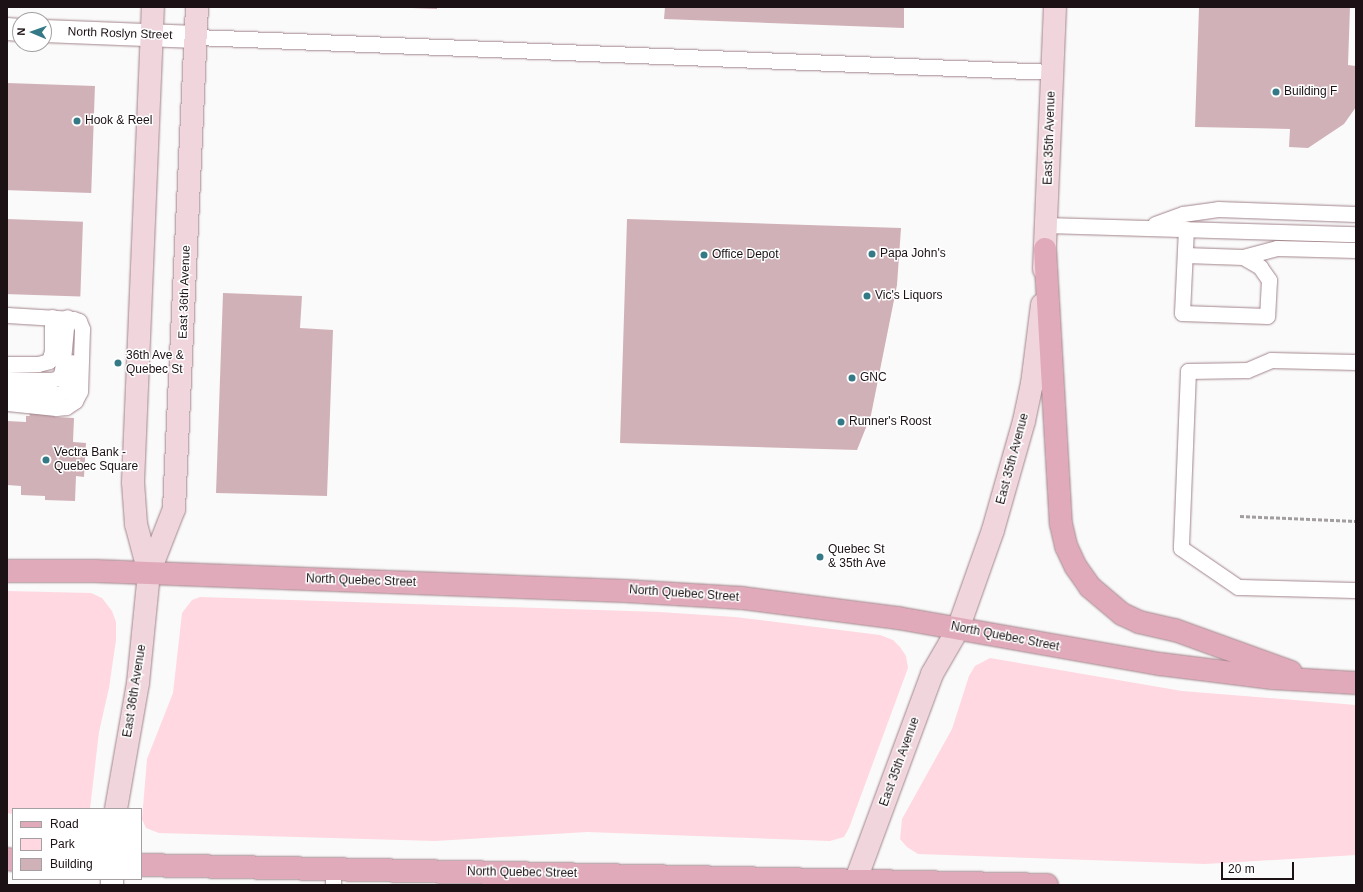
<!DOCTYPE html>
<html>
<head>
<meta charset="utf-8">
<style>
  body { margin:0 }
  #map { position:relative; width:1363px; height:892px; overflow:hidden; background:#fafafa; font-family:Arial,sans-serif }
  div>[style] { position:absolute }
  .green>* { inset:0; background:#ffd8e1 }
  .building>* { inset:0; background:#d1b1b8; transform-origin:0 0 }
  .path>* { height:2.5px; margin-top:-1.25px; transform-origin:0; background:repeating-linear-gradient(90deg,#a29e9f 0 4px,transparent 0 6px) }
  .roads { filter:drop-shadow(0 0 1px #a2848b) drop-shadow(0 0 1px #a2848b) }
  .lane>* { height:15px; margin:-7.5px; padding:0 7.5px; transform-origin:7.5px; border-radius:7.5px; background:#fff }
  .street>* { height:22px; margin:-11px; padding:0 11px; transform-origin:11px; border-radius:11px; background:#fff }
  .secondary>* { height:22px; margin:-11px; padding:0 11px; transform-origin:11px; border-radius:11px; background:#f0d5dc }
  .primary>* { height:22px; margin:-11px; padding:0 11px; transform-origin:11px; border-radius:11px; background:#e0aaba }
  .dots>* { width:11px; height:11px; translate:-50% -50%; box-sizing:border-box; border:2px solid #fff; border-radius:50% }
  span { translate:-50% -50%; white-space:nowrap; text-align:center; line-height:1.15; -webkit-text-stroke:3px #fff; paint-order:stroke }
  .street-label { font-size:12px; color:#1c1114 }
  .poi-label { font-size:12px; color:#1c1114 }
  .left { translate:0 -50%; text-align:left }
  .frame { position:absolute; inset:0; border:8px solid #1c1114; pointer-events:none }
  .legend { position:absolute; left:12px; top:808px; width:130px; height:72px; box-sizing:border-box; background:#fff; border:1px solid #a4a0a1; margin:0; padding:5px 7px; list-style:none; font-size:12px; color:#1c1114 }
  .legend li { display:flex; align-items:center; gap:8px; height:20px }
  .legend b { width:20px; border:1px solid #a4a0a1 }
  .north { position:absolute; left:12px; top:12px; width:40px; height:40px; box-sizing:border-box; background:#fff; border:1px solid #a4a0a1; border-radius:50%; rotate:272deg; font-size:11px; font-weight:700; line-height:16px; text-align:center; color:#1c1114 }
  .north::after { content:''; display:block; margin:auto; width:14px; height:18px; background:#337986; clip-path:polygon(50% 0,100% 100%,50% 72%,0 100%) }
  .scale { position:absolute; left:1221px; top:862px; width:73px; height:18px; box-sizing:border-box; border:2px solid #1c1114; border-top:0; padding-left:5px; font-size:12px; line-height:14px; white-space:nowrap; color:#1c1114; -webkit-text-stroke:3px #fff; paint-order:stroke }
</style>
</head>
<body>
<div id="map">
  <div class="green">
    <div style="clip-path:polygon(7px 591px,91px 593px,102px 598px,112px 611px,116px 622px,116px 640px,109px 688px,99px 732px,90px 809px,13px 809px,13px 814px,7px 813px)"></div>
    <div style="clip-path:polygon(200px 597px,659px 612px,735px 617px,880px 635px,893px 640px,900px 647px,906px 656px,908px 668px,849px 828px,844px 837px,830px 841px,587px 832px,435px 841px,159px 833px,146px 828px,142px 819px,147px 759px,173px 693px,182px 613px,192px 600px)"></div>
    <div style="clip-path:polygon(990px 658px,1182px 691px,1356px 705px,1356px 855px,1205px 864px,918px 854px,907px 847px,900px 839px,902px 819px,952px 729px,969px 676px,975px 666px)"></div>
  </div>
  <div class="building">
    <div style="clip-path:polygon(411px 7px,437px 7px,437px 9px,411px 8px)"></div>
    <div style="clip-path:polygon(665px 7px,904px 7px,904px 28px,664px 19px)"></div>
    <div style="clip-path:polygon(1199px 7px,1350px 7px,1348px 65px,1356px 66px,1356px 107px,1344px 124px,1308px 148px,1289px 147px,1290px 129px,1195px 127px)"></div>
    <div style="left:7px;top:83px;width:88px;height:107px;rotate:2deg"></div>
    <div style="left:7px;top:219px;width:76px;height:75px;rotate:2deg"></div>
    <div style="clip-path:polygon(627px 219px,901px 228px,897px 285px,871px 415px,857px 450px,620px 443px)"></div>
    <div style="clip-path:polygon(223px 293px,302px 296px,300px 328px,333px 330px,327px 496px,216px 493px)"></div>
    <div style="clip-path:polygon(12px 368px,36px 368px,55px 417px,74px 418px,73px 442px,86px 443px,84px 477px,76px 476px,75px 501px,45px 500px,45px 496px,21px 495px,21px 486px,7px 485px,7px 421px,26px 422px,26px 416px,30px 416px)"></div>
  </div>
  <div class="path">
    <div style="left:1240px;top:516px;width:116px;rotate:2.5deg"></div>
  </div>
  <div class="roads">
    <div class="lane">
      <div style="left:196px;top:37px;width:857px;rotate:2.34deg"></div>
      <div style="left:1155px;top:224px;width:30px;rotate:-20deg"></div>
      <div style="left:1183px;top:214px;width:35px;rotate:-8deg"></div>
      <div style="left:1218px;top:209px;width:138px;rotate:2.1deg"></div>
      <div style="left:1046px;top:225px;width:310px;rotate:1.7deg"></div>
      <div style="left:1185px;top:255px;width:58px;rotate:2deg"></div>
      <div style="left:1243px;top:257px;width:20px;rotate:30deg"></div>
      <div style="left:1260px;top:267px;width:16px;rotate:55deg"></div>
      <div style="left:1269px;top:280px;width:36px;rotate:93deg"></div>
      <div style="left:1267px;top:316px;width:85px;rotate:-178deg"></div>
      <div style="left:1182px;top:313px;width:84px;rotate:-87.3deg"></div>
      <div style="left:1243px;top:257px;width:35px;rotate:-15deg"></div>
      <div style="left:1277px;top:248px;width:79px;rotate:1.5deg"></div>
      <div style="left:7px;top:315px;width:66px;rotate:3.5deg"></div>
      <div style="left:73px;top:319px;width:6px;rotate:18deg"></div>
      <div style="left:79px;top:321px;width:9px;rotate:69deg"></div>
      <div style="left:82px;top:329px;width:62px;rotate:91.8deg"></div>
      <div style="left:80px;top:391px;width:11px;rotate:117deg"></div>
      <div style="left:75px;top:401px;width:11px;rotate:146deg"></div>
      <div style="left:66px;top:407px;width:10px;rotate:174deg"></div>
      <div style="left:56px;top:408px;width:49px;rotate:-174.2deg"></div>
      <div style="left:1356px;top:362px;width:85px;rotate:-178.7deg"></div>
      <div style="left:1271px;top:360px;width:26px;rotate:157deg"></div>
      <div style="left:1247px;top:370px;width:59px;rotate:179deg"></div>
      <div style="left:1188px;top:371px;width:177px;rotate:92.3deg"></div>
      <div style="left:1181px;top:548px;width:69px;rotate:34.4deg"></div>
      <div style="left:1238px;top:587px;width:118px;rotate:1.5deg"></div>
      <div style="left:7px;top:364px;width:31px"></div>
      <div style="left:38px;top:364px;width:11px;rotate:-15deg"></div>
      <div style="left:49px;top:361px;width:10px;rotate:-73deg"></div>
      <div style="left:52px;top:351px;width:34px;rotate:-90deg"></div>
      <div style="left:7px;top:379px;width:44px;rotate:1.3deg"></div>
      <div style="left:51px;top:380px;width:8px;rotate:-14deg"></div>
      <div style="left:59px;top:378px;width:8px;rotate:-67deg"></div>
      <div style="left:62px;top:371px;width:54px;rotate:-84.7deg"></div>
      <div style="left:7px;top:389px;width:9px;rotate:32deg"></div>
      <div style="left:15px;top:394px;width:44px"></div>
      <div style="left:59px;top:394px;width:10px;rotate:-29deg"></div>
      <div style="left:68px;top:389px;width:27px;rotate:-82deg"></div>
      <div style="left:333px;top:870px;width:15px;rotate:90deg"></div>
    </div>
    <div class="street">
      <div style="left:7px;top:29px;width:13px;rotate:4deg"></div>
      <div style="left:44px;top:31px;width:152px;rotate:2.3deg"></div>
      <div style="left:112px;top:885px;width:6px;rotate:-90deg"></div>
    </div>
    <div class="secondary">
      <div style="left:1044px;top:269px;width:262px;rotate:-87.6deg"></div>
      <div style="left:149px;top:573px;width:51px;rotate:-104.9deg"></div>
      <div style="left:136px;top:524px;width:42px;rotate:-94.1deg"></div>
      <div style="left:133px;top:482px;width:475px;rotate:-87.6deg"></div>
      <div style="left:116px;top:809px;width:128px;rotate:-80.1deg"></div>
      <div style="left:138px;top:683px;width:111px;rotate:-84.3deg"></div>
      <div style="left:149px;top:573px;width:69px;rotate:-68.7deg"></div>
      <div style="left:174px;top:509px;width:503px;rotate:-87.38deg"></div>
      <div style="left:854px;top:885px;width:225px;rotate:-69.7deg"></div>
      <div style="left:932px;top:674px;width:52px;rotate:-60deg"></div>
      <div style="left:958px;top:629px;width:105px;rotate:-70.5deg"></div>
      <div style="left:993px;top:530px;width:113px;rotate:-74.1deg"></div>
      <div style="left:1024px;top:421px;width:38px;rotate:-78deg"></div>
      <div style="left:1032px;top:384px;width:80px;rotate:-82.8deg"></div>
    </div>
    <div class="primary">
      <div style="left:1045px;top:249px;width:275px;rotate:86.7deg"></div>
      <div style="left:1061px;top:524px;width:23px;rotate:77deg"></div>
      <div style="left:1066px;top:546px;width:23px;rotate:65deg"></div>
      <div style="left:1076px;top:567px;width:24px;rotate:55deg"></div>
      <div style="left:1090px;top:587px;width:42px;rotate:40.2deg"></div>
      <div style="left:1122px;top:614px;width:19px;rotate:25deg"></div>
      <div style="left:1139px;top:622px;width:37px;rotate:13deg"></div>
      <div style="left:1175px;top:630px;width:123px;rotate:19.9deg"></div>
      <div style="left:7px;top:571px;width:88px"></div>
      <div style="left:95px;top:571px;width:530px;rotate:2.16deg"></div>
      <div style="left:625px;top:591px;width:117px;rotate:3.4deg"></div>
      <div style="left:742px;top:598px;width:157px;rotate:7.3deg"></div>
      <div style="left:898px;top:618px;width:266px;rotate:10deg"></div>
      <div style="left:1160px;top:664px;width:113px;rotate:7.1deg"></div>
      <div style="left:1272px;top:678px;width:84px;rotate:3.4deg"></div>
      <div style="left:7px;top:859px;width:6px;rotate:9deg"></div>
      <div style="left:141px;top:865px;width:906px;rotate:1.26deg"></div>
    </div>
  </div>
  <div class="dots">
    <div style="left:1276px;top:92px;background:#337986"></div>
    <div style="left:77px;top:121px;background:#337986"></div>
    <div style="left:872px;top:254px;background:#337986"></div>
    <div style="left:704px;top:255px;background:#337986"></div>
    <div style="left:867px;top:296px;background:#337986"></div>
    <div style="left:118px;top:363px;background:#337986"></div>
    <div style="left:852px;top:378px;background:#337986"></div>
    <div style="left:841px;top:422px;background:#337986"></div>
    <div style="left:46px;top:460px;background:#337986"></div>
    <div style="left:820px;top:557px;background:#337986"></div>
  </div>
  <div class="street-label">
    <span style="left:120px;top:34px;rotate:2deg">North Roslyn Street</span>
    <span style="left:1050px;top:138px;rotate:-88deg">East 35th Avenue</span>
    <span style="left:185px;top:292px;rotate:-88deg">East 36th Avenue</span>
    <span style="left:1013px;top:459px;rotate:-75deg">East 35th Avenue</span>
    <span style="left:361px;top:581px;rotate:2deg">North Quebec Street</span>
    <span style="left:684px;top:594px;rotate:4deg">North Quebec Street</span>
    <span style="left:1005px;top:637px;rotate:11deg">North Quebec Street</span>
    <span style="left:135px;top:691px;rotate:-81deg">East 36th Avenue</span>
    <span style="left:900px;top:762px;rotate:-70deg">East 35th Avenue</span>
    <span style="left:522px;top:873px;rotate:1deg">North Quebec Street</span>
  </div>
  <div class="poi-label">
    <span class="left" style="left:1284px;top:92px">Building F</span>
    <span class="left" style="left:85px;top:121px">Hook &amp; Reel</span>
    <span class="left" style="left:880px;top:254px">Papa John's</span>
    <span class="left" style="left:712px;top:255px">Office Depot</span>
    <span class="left" style="left:875px;top:296px">Vic's Liquors</span>
    <span class="left" style="left:126px;top:363px">36th Ave &amp;<br>Quebec St</span>
    <span class="left" style="left:860px;top:378px">GNC</span>
    <span class="left" style="left:849px;top:422px">Runner's Roost</span>
    <span class="left" style="left:54px;top:460px">Vectra Bank -<br>Quebec Square</span>
    <span class="left" style="left:828px;top:557px">Quebec St<br>&amp; 35th Ave</span>
  </div>
  <div class="frame"></div>
  <ul class="legend">
  <li><b style="height:5px;background:#e0aaba"></b>Road</li>
  <li><b style="height:11px;background:#ffd8e1"></b>Park</li>
  <li><b style="height:11px;background:#d1b1b8"></b>Building</li>
  </ul>
  <div class="north">N</div>
  <div class="scale">20 m</div>
</div>
</body>
</html>
